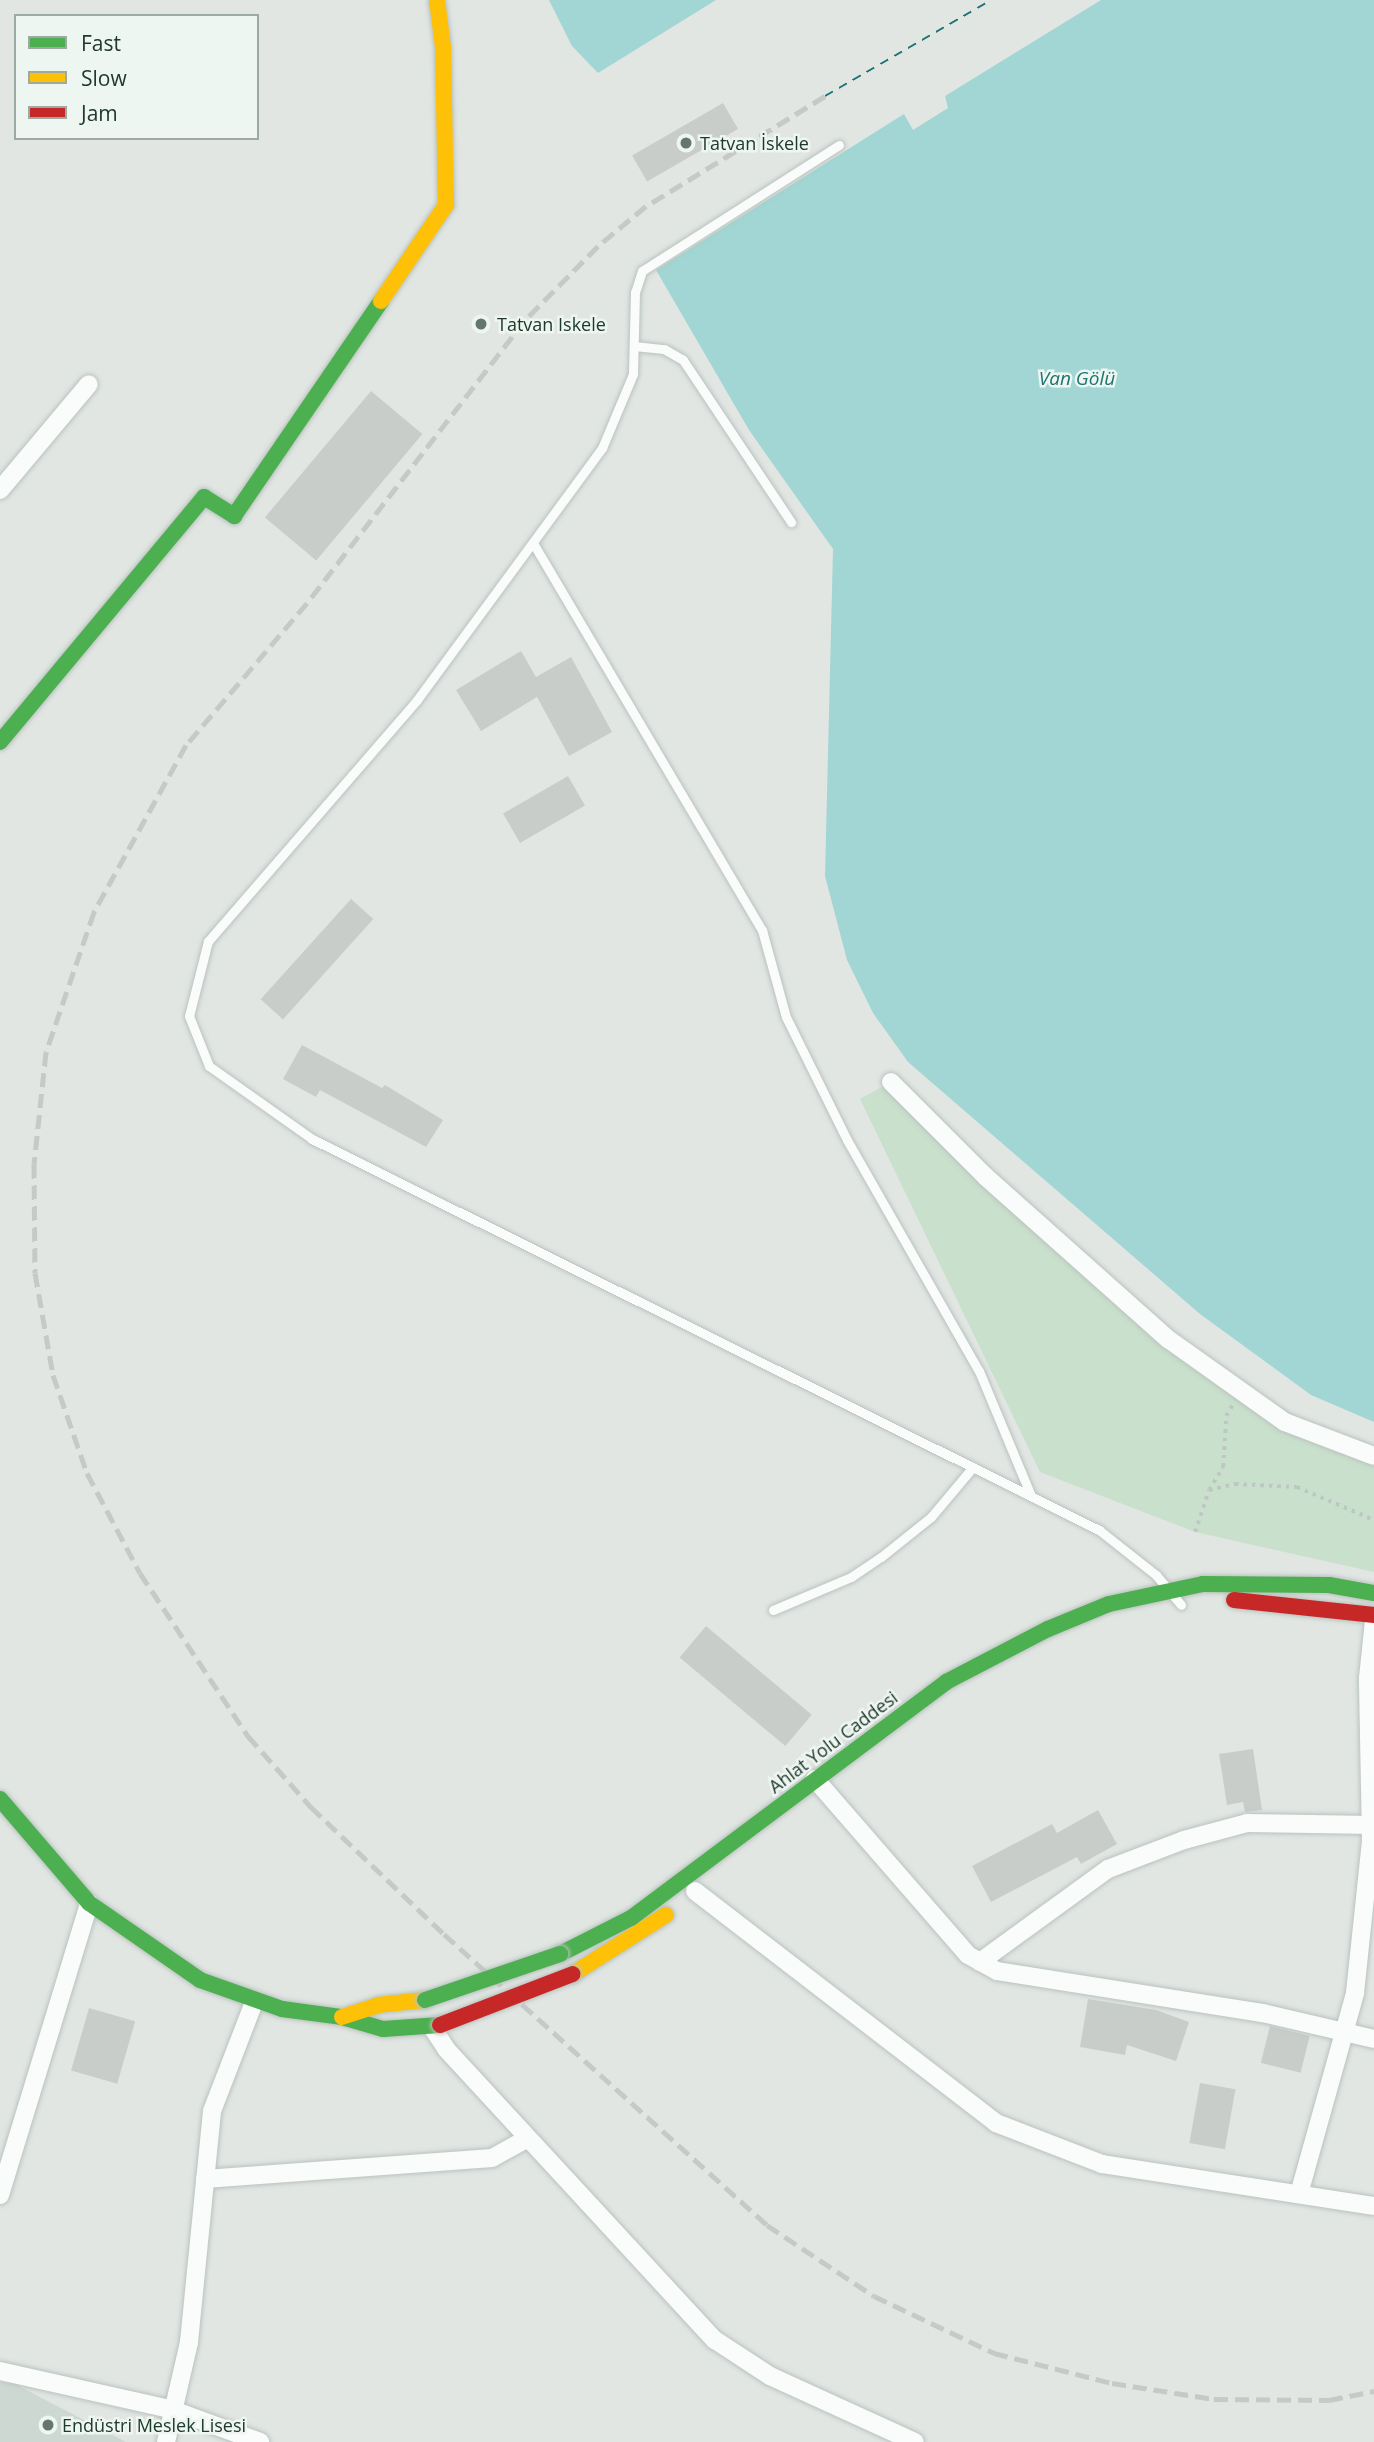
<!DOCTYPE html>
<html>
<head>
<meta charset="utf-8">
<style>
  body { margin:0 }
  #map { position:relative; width:1374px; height:2442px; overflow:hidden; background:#e1e6e3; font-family:"Open Sans",sans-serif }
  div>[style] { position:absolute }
  .built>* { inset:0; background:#ced8d2 }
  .green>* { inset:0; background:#c9e0cc }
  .water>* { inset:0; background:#a1d6d4 }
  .ferry>* { height:2px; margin-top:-1px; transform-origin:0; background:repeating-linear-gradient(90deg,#1b7372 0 9px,transparent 0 16px) }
  .building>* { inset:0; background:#c8cdca; transform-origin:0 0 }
  .path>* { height:3.5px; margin-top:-1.75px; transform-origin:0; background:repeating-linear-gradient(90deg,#bec7c3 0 3.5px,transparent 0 8.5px) }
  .roads { filter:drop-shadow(0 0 2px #bac3be) drop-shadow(0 0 2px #bac3be) }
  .lane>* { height:9px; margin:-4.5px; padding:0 4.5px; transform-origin:4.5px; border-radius:4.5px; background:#fafbfb }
  .street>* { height:18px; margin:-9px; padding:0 9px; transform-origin:9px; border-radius:9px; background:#fafbfb }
  .fast>* { height:16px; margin:-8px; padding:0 8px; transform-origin:8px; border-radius:8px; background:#4caf50 }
  .slow>* { height:16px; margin:-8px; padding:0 8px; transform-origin:8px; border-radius:8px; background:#ffc107 }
  .jam>* { height:16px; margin:-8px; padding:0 8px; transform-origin:8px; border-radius:8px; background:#c62828 }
  .rail>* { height:5px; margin-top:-2.5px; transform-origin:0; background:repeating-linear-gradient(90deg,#c6c9c8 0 14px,transparent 0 21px) }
  .bridges { filter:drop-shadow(0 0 2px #bac3be) drop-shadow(0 0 2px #bac3be) }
  .fast-bridge>* { height:16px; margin:-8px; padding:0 8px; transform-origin:8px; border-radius:8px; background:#4caf50 }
  .jam-bridge>* { height:16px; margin:-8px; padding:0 8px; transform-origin:8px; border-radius:8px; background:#c62828 }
  .dots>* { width:19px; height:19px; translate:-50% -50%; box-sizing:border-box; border:4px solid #eef6f1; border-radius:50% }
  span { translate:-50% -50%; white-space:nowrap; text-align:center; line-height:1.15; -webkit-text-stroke:5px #eef6f1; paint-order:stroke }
  .poi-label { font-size:18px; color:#20392d }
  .left { translate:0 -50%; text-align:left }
  .street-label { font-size:18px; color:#20392d }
  .water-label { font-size:19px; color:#1b7372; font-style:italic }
  .legend { position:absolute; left:14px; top:14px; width:245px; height:126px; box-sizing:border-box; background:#eef6f1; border:2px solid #9caaa3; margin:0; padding:9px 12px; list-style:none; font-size:21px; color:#20392d }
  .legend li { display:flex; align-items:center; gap:14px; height:35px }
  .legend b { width:35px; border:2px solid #9caaa3 }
</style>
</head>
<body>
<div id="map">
  <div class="built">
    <div style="clip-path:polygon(0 2382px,15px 2384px,126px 2442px,0 2442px)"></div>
  </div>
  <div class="green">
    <div style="clip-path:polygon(891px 1082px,1244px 1396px,1374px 1456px,1374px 1572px,1195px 1532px,1040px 1472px,860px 1099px)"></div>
  </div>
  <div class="water">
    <div style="clip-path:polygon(549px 0,716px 0,598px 73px,572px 46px)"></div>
    <div style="clip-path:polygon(1101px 0,1374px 0,1374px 1422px,1311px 1395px,1200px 1314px,908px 1062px,873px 1013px,847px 960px,825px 876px,833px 549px,749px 430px,656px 270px,904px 114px,913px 130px,948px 108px,945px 96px)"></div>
  </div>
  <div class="ferry">
    <div style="left:825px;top:96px;width:192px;rotate:-30deg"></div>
  </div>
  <div class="building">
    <div style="left:723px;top:103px;width:30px;height:105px;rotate:60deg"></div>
    <div style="left:371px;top:391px;width:67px;height:165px;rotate:40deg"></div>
    <div style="clip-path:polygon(521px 651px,536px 677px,571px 657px,612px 732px,569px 756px,537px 697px,481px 731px,456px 690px)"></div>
    <div style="left:568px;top:776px;width:34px;height:75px;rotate:60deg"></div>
    <div style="left:351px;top:899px;width:30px;height:135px;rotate:42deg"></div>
    <div style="clip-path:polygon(302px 1045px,382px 1088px,385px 1085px,443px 1120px,426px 1147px,320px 1090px,316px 1097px,283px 1079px)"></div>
    <div style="left:706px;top:1626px;width:138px;height:41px;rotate:40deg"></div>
    <div style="clip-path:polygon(1253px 1749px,1262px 1810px,1245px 1812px,1243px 1802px,1227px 1805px,1219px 1754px)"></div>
    <div style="clip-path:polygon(1098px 1810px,1117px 1844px,1081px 1864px,1077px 1857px,991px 1902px,972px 1866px,1052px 1824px,1057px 1833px)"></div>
    <div style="clip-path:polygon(1088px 1999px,1156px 2010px,1189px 2022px,1176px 2061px,1127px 2045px,1125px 2055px,1080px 2047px)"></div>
    <div style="left:89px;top:2008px;width:48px;height:65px;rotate:16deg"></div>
    <div style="left:1270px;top:2026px;width:41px;height:38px;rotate:14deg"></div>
    <div style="left:1200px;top:2083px;width:36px;height:61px;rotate:10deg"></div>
  </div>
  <div class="path">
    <div style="left:1209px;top:1490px;width:27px;rotate:-13deg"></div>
    <div style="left:1235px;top:1484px;width:62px;rotate:2.8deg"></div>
    <div style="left:1297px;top:1487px;width:84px;rotate:23.2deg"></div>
    <div style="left:1195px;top:1532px;width:44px;rotate:-71.6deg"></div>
    <div style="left:1209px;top:1490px;width:27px;rotate:-59deg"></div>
    <div style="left:1223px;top:1467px;width:51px;rotate:-86.6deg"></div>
    <div style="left:1226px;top:1416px;width:12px;rotate:-59deg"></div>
  </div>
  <div class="roads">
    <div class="lane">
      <div style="left:839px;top:145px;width:234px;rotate:147.4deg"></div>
      <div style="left:642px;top:271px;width:22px;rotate:108deg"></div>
      <div style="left:635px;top:292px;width:82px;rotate:91.4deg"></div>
      <div style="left:633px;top:374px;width:80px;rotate:112.7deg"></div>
      <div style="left:602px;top:448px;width:313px;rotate:126.3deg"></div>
      <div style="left:417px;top:700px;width:319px;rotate:130.9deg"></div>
      <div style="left:208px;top:941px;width:77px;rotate:104.2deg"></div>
      <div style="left:189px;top:1016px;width:54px;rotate:68.2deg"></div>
      <div style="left:209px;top:1066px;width:126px;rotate:35.3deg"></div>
      <div style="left:312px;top:1139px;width:879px;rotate:26.42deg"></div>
      <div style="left:1099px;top:1530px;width:73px;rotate:38.3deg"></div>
      <div style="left:1156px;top:1575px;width:39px;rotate:50deg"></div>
      <div style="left:634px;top:346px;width:30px;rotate:6deg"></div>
      <div style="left:664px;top:349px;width:22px;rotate:30deg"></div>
      <div style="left:683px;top:360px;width:195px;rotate:56.3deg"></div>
      <div style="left:533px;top:543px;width:450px;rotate:59.4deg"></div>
      <div style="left:762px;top:930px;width:90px;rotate:74.6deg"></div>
      <div style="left:786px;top:1017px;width:137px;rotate:63.6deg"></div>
      <div style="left:847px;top:1140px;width:266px;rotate:60.3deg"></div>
      <div style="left:979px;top:1371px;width:135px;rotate:67.4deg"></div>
      <div style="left:773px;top:1610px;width:85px;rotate:-22.9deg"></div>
      <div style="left:851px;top:1577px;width:36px;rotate:-34deg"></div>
      <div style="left:881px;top:1557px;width:64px;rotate:-38.7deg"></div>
      <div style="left:931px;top:1517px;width:65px;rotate:-50deg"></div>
    </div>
    <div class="street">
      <div style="left:0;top:490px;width:138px;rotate:-50deg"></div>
      <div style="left:891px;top:1082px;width:134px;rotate:45deg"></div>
      <div style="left:986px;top:1177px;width:244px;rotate:41.7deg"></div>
      <div style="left:1168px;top:1339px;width:143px;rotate:35.4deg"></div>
      <div style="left:1285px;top:1422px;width:95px;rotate:20.9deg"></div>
      <div style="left:815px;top:1779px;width:233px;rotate:49deg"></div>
      <div style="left:968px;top:1955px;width:33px;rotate:29deg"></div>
      <div style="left:997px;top:1971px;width:269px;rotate:9deg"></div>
      <div style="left:1263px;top:2013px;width:114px;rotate:13.2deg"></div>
      <div style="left:695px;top:1891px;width:380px;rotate:37.6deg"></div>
      <div style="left:996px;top:2123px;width:114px;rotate:21.1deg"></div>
      <div style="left:1102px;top:2164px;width:275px;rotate:8.8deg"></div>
      <div style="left:980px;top:1962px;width:158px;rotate:-36deg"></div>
      <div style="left:1108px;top:1869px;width:81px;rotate:-20.9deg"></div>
      <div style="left:1184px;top:1840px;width:65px;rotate:-15.1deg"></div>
      <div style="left:1247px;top:1823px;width:127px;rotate:0.9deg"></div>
      <div style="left:432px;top:2027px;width:27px;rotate:57deg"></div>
      <div style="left:447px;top:2050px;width:395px;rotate:47.3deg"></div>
      <div style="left:715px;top:2340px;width:66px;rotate:33.2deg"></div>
      <div style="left:770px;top:2376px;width:159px;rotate:24.5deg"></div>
      <div style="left:205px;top:2179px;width:288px;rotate:-4.2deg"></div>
      <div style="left:492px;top:2158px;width:41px;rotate:-29.1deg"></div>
      <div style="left:1299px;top:2194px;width:209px;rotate:-74.4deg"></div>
      <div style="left:1355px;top:1993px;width:154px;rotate:-84deg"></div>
      <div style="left:1371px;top:1840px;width:162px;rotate:-91.1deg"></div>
      <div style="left:1368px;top:1678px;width:57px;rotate:-84deg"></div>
      <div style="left:0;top:2195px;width:305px;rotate:-73deg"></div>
      <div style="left:0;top:2371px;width:174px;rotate:12.6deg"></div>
      <div style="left:170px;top:2409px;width:96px;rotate:20.1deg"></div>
      <div style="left:166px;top:2442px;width:103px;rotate:-77deg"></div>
      <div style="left:189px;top:2342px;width:232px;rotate:-84.3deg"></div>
      <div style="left:212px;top:2111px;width:117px;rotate:-68.9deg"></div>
    </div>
    <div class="fast">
      <div style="left:0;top:742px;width:319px;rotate:-50.2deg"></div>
      <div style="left:204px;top:497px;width:36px;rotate:32deg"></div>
      <div style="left:234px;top:516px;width:260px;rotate:-55.6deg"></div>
      <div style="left:0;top:1799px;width:137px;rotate:49.4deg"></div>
      <div style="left:89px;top:1903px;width:135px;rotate:34.7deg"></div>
      <div style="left:200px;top:1980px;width:87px;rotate:19.5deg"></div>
      <div style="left:282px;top:2009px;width:61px;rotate:7.6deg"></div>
      <div style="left:342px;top:2017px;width:43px;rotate:16.3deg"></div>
      <div style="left:383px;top:2029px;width:57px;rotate:-4deg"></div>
      <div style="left:560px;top:1954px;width:80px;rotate:-26.9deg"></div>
      <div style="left:631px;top:1918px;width:394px;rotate:-36.8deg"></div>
      <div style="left:946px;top:1682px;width:115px;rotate:-27.5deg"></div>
      <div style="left:1048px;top:1629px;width:66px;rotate:-22.3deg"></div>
      <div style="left:1109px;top:1604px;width:96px;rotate:-12deg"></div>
      <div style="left:1203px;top:1584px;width:126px;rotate:0.5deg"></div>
      <div style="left:1329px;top:1585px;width:46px;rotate:10.1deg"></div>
    </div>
    <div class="slow">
      <div style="left:381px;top:301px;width:116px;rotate:-55.9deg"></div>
      <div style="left:446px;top:205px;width:158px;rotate:-91.1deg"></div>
      <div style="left:443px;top:47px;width:47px;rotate:-97.3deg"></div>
      <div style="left:573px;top:1974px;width:110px;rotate:-32.4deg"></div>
      <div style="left:342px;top:2017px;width:38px;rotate:-18deg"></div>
      <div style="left:378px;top:2005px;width:47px;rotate:-6.1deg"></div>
    </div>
    <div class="jam">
      <div style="left:1234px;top:1600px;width:141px;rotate:6.1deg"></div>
    </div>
  </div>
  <div class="rail">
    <div style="left:825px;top:96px;width:210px;rotate:148.4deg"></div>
    <div style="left:646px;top:206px;width:62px;rotate:140.2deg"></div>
    <div style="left:598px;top:246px;width:104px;rotate:134.6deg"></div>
    <div style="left:525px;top:320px;width:357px;rotate:127.6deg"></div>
    <div style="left:307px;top:603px;width:187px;rotate:130.4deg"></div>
    <div style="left:186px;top:745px;width:191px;rotate:118.9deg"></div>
    <div style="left:94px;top:912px;width:148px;rotate:108.9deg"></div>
    <div style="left:46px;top:1052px;width:113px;rotate:96.1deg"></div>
    <div style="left:34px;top:1164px;width:109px;rotate:89.5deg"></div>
    <div style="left:35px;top:1273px;width:104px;rotate:80deg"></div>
    <div style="left:53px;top:1375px;width:104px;rotate:70.9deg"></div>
    <div style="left:87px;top:1473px;width:113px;rotate:62.1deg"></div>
    <div style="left:140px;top:1573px;width:196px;rotate:56.5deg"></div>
    <div style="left:248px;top:1736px;width:95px;rotate:48.4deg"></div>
    <div style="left:311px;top:1807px;width:184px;rotate:43.7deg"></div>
    <div style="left:444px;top:1934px;width:435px;rotate:42deg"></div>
    <div style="left:767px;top:2225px;width:128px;rotate:33.6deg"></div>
    <div style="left:874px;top:2296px;width:133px;rotate:25.4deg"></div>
    <div style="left:994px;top:2353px;width:122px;rotate:14.3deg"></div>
    <div style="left:1112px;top:2383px;width:103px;rotate:8.9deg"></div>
    <div style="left:1214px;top:2399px;width:115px;rotate:0.5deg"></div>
    <div style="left:1329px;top:2400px;width:46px;rotate:-11.3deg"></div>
  </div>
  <div class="bridges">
    <div class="fast-bridge">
      <div style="left:425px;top:2000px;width:143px;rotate:-18.8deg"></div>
    </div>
    <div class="jam-bridge">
      <div style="left:440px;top:2025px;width:142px;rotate:-21deg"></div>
    </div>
  </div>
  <div class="dots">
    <div style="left:686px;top:143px;background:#64766d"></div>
    <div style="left:481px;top:324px;background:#64766d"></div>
    <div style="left:48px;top:2425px;background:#64766d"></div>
  </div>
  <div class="poi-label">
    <span class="left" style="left:700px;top:143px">Tatvan İskele</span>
    <span class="left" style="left:497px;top:324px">Tatvan Iskele</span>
    <span class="left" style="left:62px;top:2425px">Endüstri Meslek Lisesi</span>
  </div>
  <div class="street-label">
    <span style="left:833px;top:1742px;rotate:-37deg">Ahlat Yolu Caddesi</span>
  </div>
  <div class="water-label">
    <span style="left:1077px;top:379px">Van Gölü</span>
  </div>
  <ul class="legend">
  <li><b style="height:9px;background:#4caf50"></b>Fast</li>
  <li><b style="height:9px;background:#ffc107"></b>Slow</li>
  <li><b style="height:9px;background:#c62828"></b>Jam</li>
  </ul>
</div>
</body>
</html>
